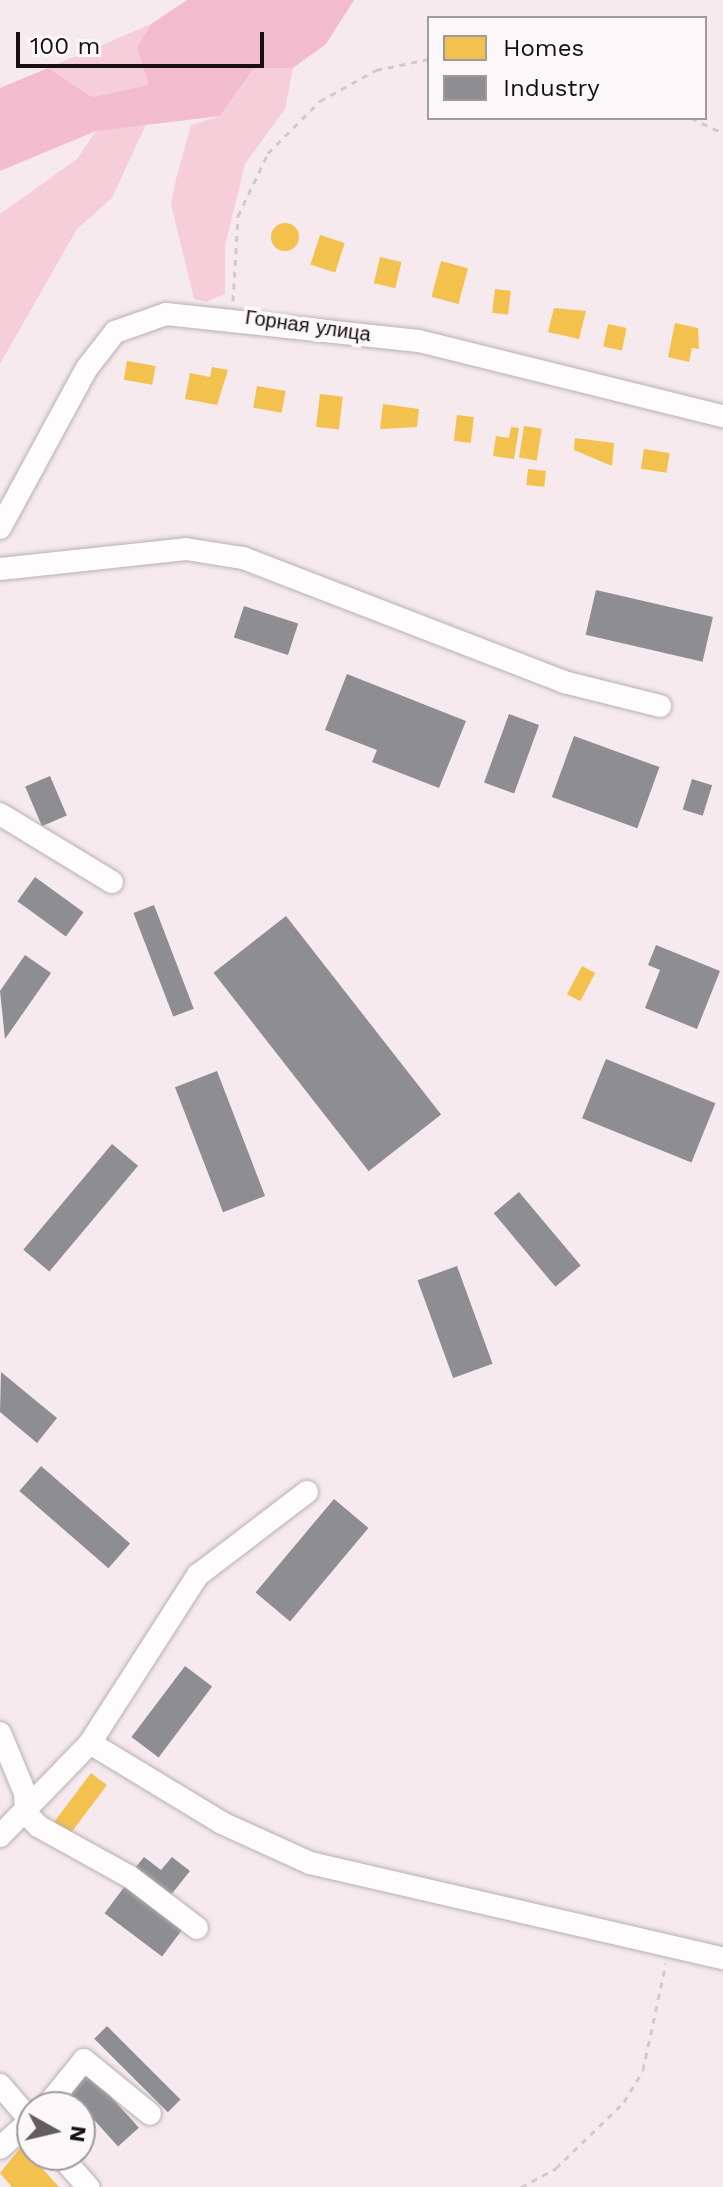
<!DOCTYPE html>
<html>
<head>
<meta charset="utf-8">
<style>
  body { margin:0 }
  #map { position:relative; width:723px; height:2187px; overflow:hidden; background:#f7eaee; font-family:"Work Sans",sans-serif }
  div>[style] { position:absolute }
  .green>* { inset:0; background:#f6ceda }
  .forest>* { inset:0; background:#f3bbce }
  .homes>* { inset:0; background:#f2c14e; transform-origin:0 0 }
  .round { border-radius:50% }
  .industry>* { inset:0; background:#8d8d92; transform-origin:0 0 }
  .path>* { height:3px; margin-top:-1.5px; transform-origin:0; background:repeating-linear-gradient(90deg,#cfcbcc 0 6px,transparent 0 12px) }
  .roads { filter:drop-shadow(0 0 2px #b9afb2) drop-shadow(0 0 2px #b9afb2) }
  .minor>* { height:22px; margin:-11px; padding:0 11px; transform-origin:11px; border-radius:11px; background:#fefcfc }
  span { translate:-50% -50%; white-space:nowrap; text-align:center; line-height:1.15; -webkit-text-stroke:8px #fcf7f9; paint-order:stroke }
  .street-label { font-size:20px; color:#170f11 }
  .legend { position:absolute; left:427px; top:16px; width:280px; height:104px; box-sizing:border-box; background:#fcf7f9; border:2px solid #a09a9c; margin:0; padding:10px 14px; list-style:none; font-size:24px; color:#170f11 }
  .legend li { display:flex; align-items:center; gap:16px; height:40px }
  .legend b { width:40px; border:2px solid #a09a9c }
  .north { position:absolute; left:16px; top:2091px; width:80px; height:80px; box-sizing:border-box; background:#fcf7f9; border:2px solid #a09a9c; border-radius:50%; rotate:98deg; font-size:22px; font-weight:700; line-height:32px; text-align:center; color:#170f11 }
  .north::after { content:''; display:block; margin:auto; width:28px; height:36px; background:#655c5e; clip-path:polygon(50% 0,100% 100%,50% 72%,0 100%) }
  .scale { position:absolute; left:16px; top:32px; width:248px; height:36px; box-sizing:border-box; border:4px solid #170f11; border-top:0; padding-left:10px; font-size:24px; line-height:28px; white-space:nowrap; color:#170f11; -webkit-text-stroke:6px #fcf7f9; paint-order:stroke }
</style>
</head>
<body>
<div id="map">
  <div class="green">
    <div style="clip-path:polygon(151px 24px,137px 47px,150px 85px,92px 97px,48px 68px)"></div>
    <div style="clip-path:polygon(254px 68px,293px 68px,285px 109px,245px 164px,225px 246px,225px 294px,206px 302px,194px 299px,171px 204px,176px 179px,191px 125px,220px 116px)"></div>
    <div style="clip-path:polygon(147px 122px,112px 198px,77px 229px,0 364px,0 214px,77px 159px,96px 131px)"></div>
  </div>
  <div class="forest">
    <div style="clip-path:polygon(187px 0,354px 0,326px 44px,293px 68px,254px 68px,220px 116px,96px 131px,0 171px,0 88px,48px 68px,92px 97px,149px 85px,137px 47px,151px 24px)"></div>
  </div>
  <div class="homes">
    <div class="round" style="left:271px;top:223px;width:28px;height:28px"></div>
    <div style="left:320px;top:235px;width:26px;height:31px;rotate:18deg"></div>
    <div style="left:380px;top:257px;width:22px;height:27px;rotate:13deg"></div>
    <div style="left:441px;top:261px;width:28px;height:37px;rotate:15deg"></div>
    <div style="left:495px;top:289px;width:16px;height:24px;rotate:7deg"></div>
    <div style="clip-path:polygon(554px 308px,586px 311px,579px 339px,548px 332px)"></div>
    <div style="clip-path:polygon(675px 323px,698px 328px,699px 349px,692px 348px,689px 362px,668px 357px)"></div>
    <div style="left:608px;top:324px;width:19px;height:23px;rotate:12deg"></div>
    <div style="left:127px;top:361px;width:29px;height:19px;rotate:10deg"></div>
    <div style="clip-path:polygon(212px 367px,228px 370px,217px 405px,185px 399px,190px 373px,210px 377px)"></div>
    <div style="left:257px;top:386px;width:29px;height:22px;rotate:10deg"></div>
    <div style="left:320px;top:394px;width:23px;height:33px;rotate:7deg"></div>
    <div style="clip-path:polygon(383px 404px,419px 409px,417px 427px,380px 429px)"></div>
    <div style="left:457px;top:415px;width:17px;height:26px;rotate:7deg"></div>
    <div style="left:524px;top:426px;width:18px;height:32px;rotate:9deg"></div>
    <div style="clip-path:polygon(511px 427px,519px 428px,514px 459px,493px 456px,496px 436px,509px 438px)"></div>
    <div style="clip-path:polygon(575px 438px,614px 443px,612px 466px,574px 450px)"></div>
    <div style="left:644px;top:449px;width:26px;height:20px;rotate:9deg"></div>
    <div style="left:528px;top:469px;width:18px;height:16px;rotate:6deg"></div>
    <div style="left:582px;top:966px;width:15px;height:32px;rotate:28deg"></div>
    <div style="left:91px;top:1773px;width:20px;height:61px;rotate:37deg"></div>
    <div style="clip-path:polygon(22px 2146px,59px 2187px,12px 2187px,0 2173px)"></div>
  </div>
  <div class="industry">
    <div style="left:596px;top:590px;width:120px;height:46px;rotate:13deg"></div>
    <div style="left:244px;top:606px;width:57px;height:33px;rotate:18deg"></div>
    <div style="clip-path:polygon(347px 674px,466px 721px,439px 788px,372px 762px,377px 750px,325px 730px)"></div>
    <div style="left:509px;top:714px;width:32px;height:73px;rotate:20deg"></div>
    <div style="left:574px;top:736px;width:91px;height:65px;rotate:20deg"></div>
    <div style="left:50px;top:776px;width:43px;height:27px;rotate:67deg"></div>
    <div style="left:692px;top:779px;width:21px;height:32px;rotate:17deg"></div>
    <div style="left:35px;top:877px;width:60px;height:30px;rotate:36deg"></div>
    <div style="left:154px;top:905px;width:111px;height:22px;rotate:69deg"></div>
    <div style="left:286px;top:916px;width:252px;height:92px;rotate:52deg"></div>
    <div style="clip-path:polygon(656px 945px,720px 971px,697px 1029px,645px 1008px,660px 970px,648px 965px)"></div>
    <div style="clip-path:polygon(25px 955px,51px 973px,5px 1039px,0 991px)"></div>
    <div style="left:606px;top:1059px;width:118px;height:64px;rotate:22deg"></div>
    <div style="left:217px;top:1071px;width:134px;height:45px;rotate:69deg"></div>
    <div style="left:112px;top:1144px;width:34px;height:138px;rotate:40deg"></div>
    <div style="left:519px;top:1192px;width:96px;height:33px;rotate:50deg"></div>
    <div style="left:457px;top:1266px;width:104px;height:42px;rotate:70deg"></div>
    <div style="clip-path:polygon(1px 1372px,57px 1418px,37px 1443px,0 1412px)"></div>
    <div style="left:41px;top:1466px;width:118px;height:33px;rotate:41deg"></div>
    <div style="left:334px;top:1499px;width:45px;height:122px;rotate:40deg"></div>
    <div style="left:185px;top:1666px;width:34px;height:89px;rotate:37deg"></div>
    <div style="clip-path:polygon(144px 1857px,161px 1870px,172px 1857px,190px 1871px,170px 1896px,135px 1868px)"></div>
    <div style="left:125px;top:1886px;width:72px;height:34px;rotate:37deg"></div>
    <div style="left:107px;top:2026px;width:104px;height:18px;rotate:45deg"></div>
    <div style="left:86px;top:2069px;width:79px;height:28px;rotate:48deg"></div>
  </div>
  <div class="path">
    <div style="left:691px;top:118px;width:35px;rotate:25deg"></div>
    <div style="left:233px;top:301px;width:85px;rotate:-86.6deg"></div>
    <div style="left:238px;top:216px;width:70px;rotate:-64.5deg"></div>
    <div style="left:268px;top:153px;width:74px;rotate:-45deg"></div>
    <div style="left:320px;top:101px;width:64px;rotate:-29deg"></div>
    <div style="left:376px;top:70px;width:54px;rotate:-11.7deg"></div>
    <div style="left:521px;top:2187px;width:40px;rotate:-28deg"></div>
    <div style="left:556px;top:2168px;width:95px;rotate:-44.1deg"></div>
    <div style="left:624px;top:2102px;width:37px;rotate:-59deg"></div>
    <div style="left:643px;top:2070px;width:109px;rotate:-77.9deg"></div>
  </div>
  <div class="roads">
    <div class="minor">
      <div style="left:0;top:528px;width:182px;rotate:-61.5deg"></div>
      <div style="left:87px;top:368px;width:46px;rotate:-52.1deg"></div>
      <div style="left:115px;top:332px;width:54px;rotate:-19.4deg"></div>
      <div style="left:166px;top:314px;width:254px;rotate:6.1deg"></div>
      <div style="left:419px;top:341px;width:313px;rotate:13.9deg"></div>
      <div style="left:0;top:569px;width:187px;rotate:-6.1deg"></div>
      <div style="left:186px;top:549px;width:58px;rotate:9deg"></div>
      <div style="left:243px;top:558px;width:344px;rotate:21.1deg"></div>
      <div style="left:564px;top:682px;width:99px;rotate:14deg"></div>
      <div style="left:0;top:814px;width:131px;rotate:31.3deg"></div>
      <div style="left:0;top:1733px;width:65px;rotate:67.4deg"></div>
      <div style="left:25px;top:1793px;width:20px;rotate:87deg"></div>
      <div style="left:26px;top:1813px;width:18px;rotate:47deg"></div>
      <div style="left:38px;top:1826px;width:105px;rotate:29deg"></div>
      <div style="left:130px;top:1877px;width:84px;rotate:37.3deg"></div>
      <div style="left:90px;top:1743px;width:200px;rotate:-57.3deg"></div>
      <div style="left:198px;top:1575px;width:137px;rotate:-37.3deg"></div>
      <div style="left:0;top:1836px;width:129px;rotate:-45.9deg"></div>
      <div style="left:90px;top:1743px;width:154px;rotate:31.2deg"></div>
      <div style="left:222px;top:1823px;width:97px;rotate:24.4deg"></div>
      <div style="left:310px;top:1863px;width:424px;rotate:13deg"></div>
      <div style="left:0;top:2085px;width:49px;rotate:49.1deg"></div>
      <div style="left:46px;top:2107px;width:60px;rotate:-51deg"></div>
      <div style="left:84px;top:2060px;width:85px;rotate:39.3deg"></div>
      <div style="left:0;top:2148px;width:43px;rotate:-42.2deg"></div>
      <div style="left:60px;top:2155px;width:43px;rotate:48.8deg"></div>
    </div>
  </div>
  <div class="street-label">
    <span style="left:308px;top:326px;rotate:8deg">Горная улица</span>
  </div>
  <ul class="legend">
  <li><b style="height:22px;background:#f2c14e"></b>Homes</li>
  <li><b style="height:22px;background:#8d8d92"></b>Industry</li>
  </ul>
  <div class="north">N</div>
  <div class="scale">100 m</div>
</div>
</body>
</html>
